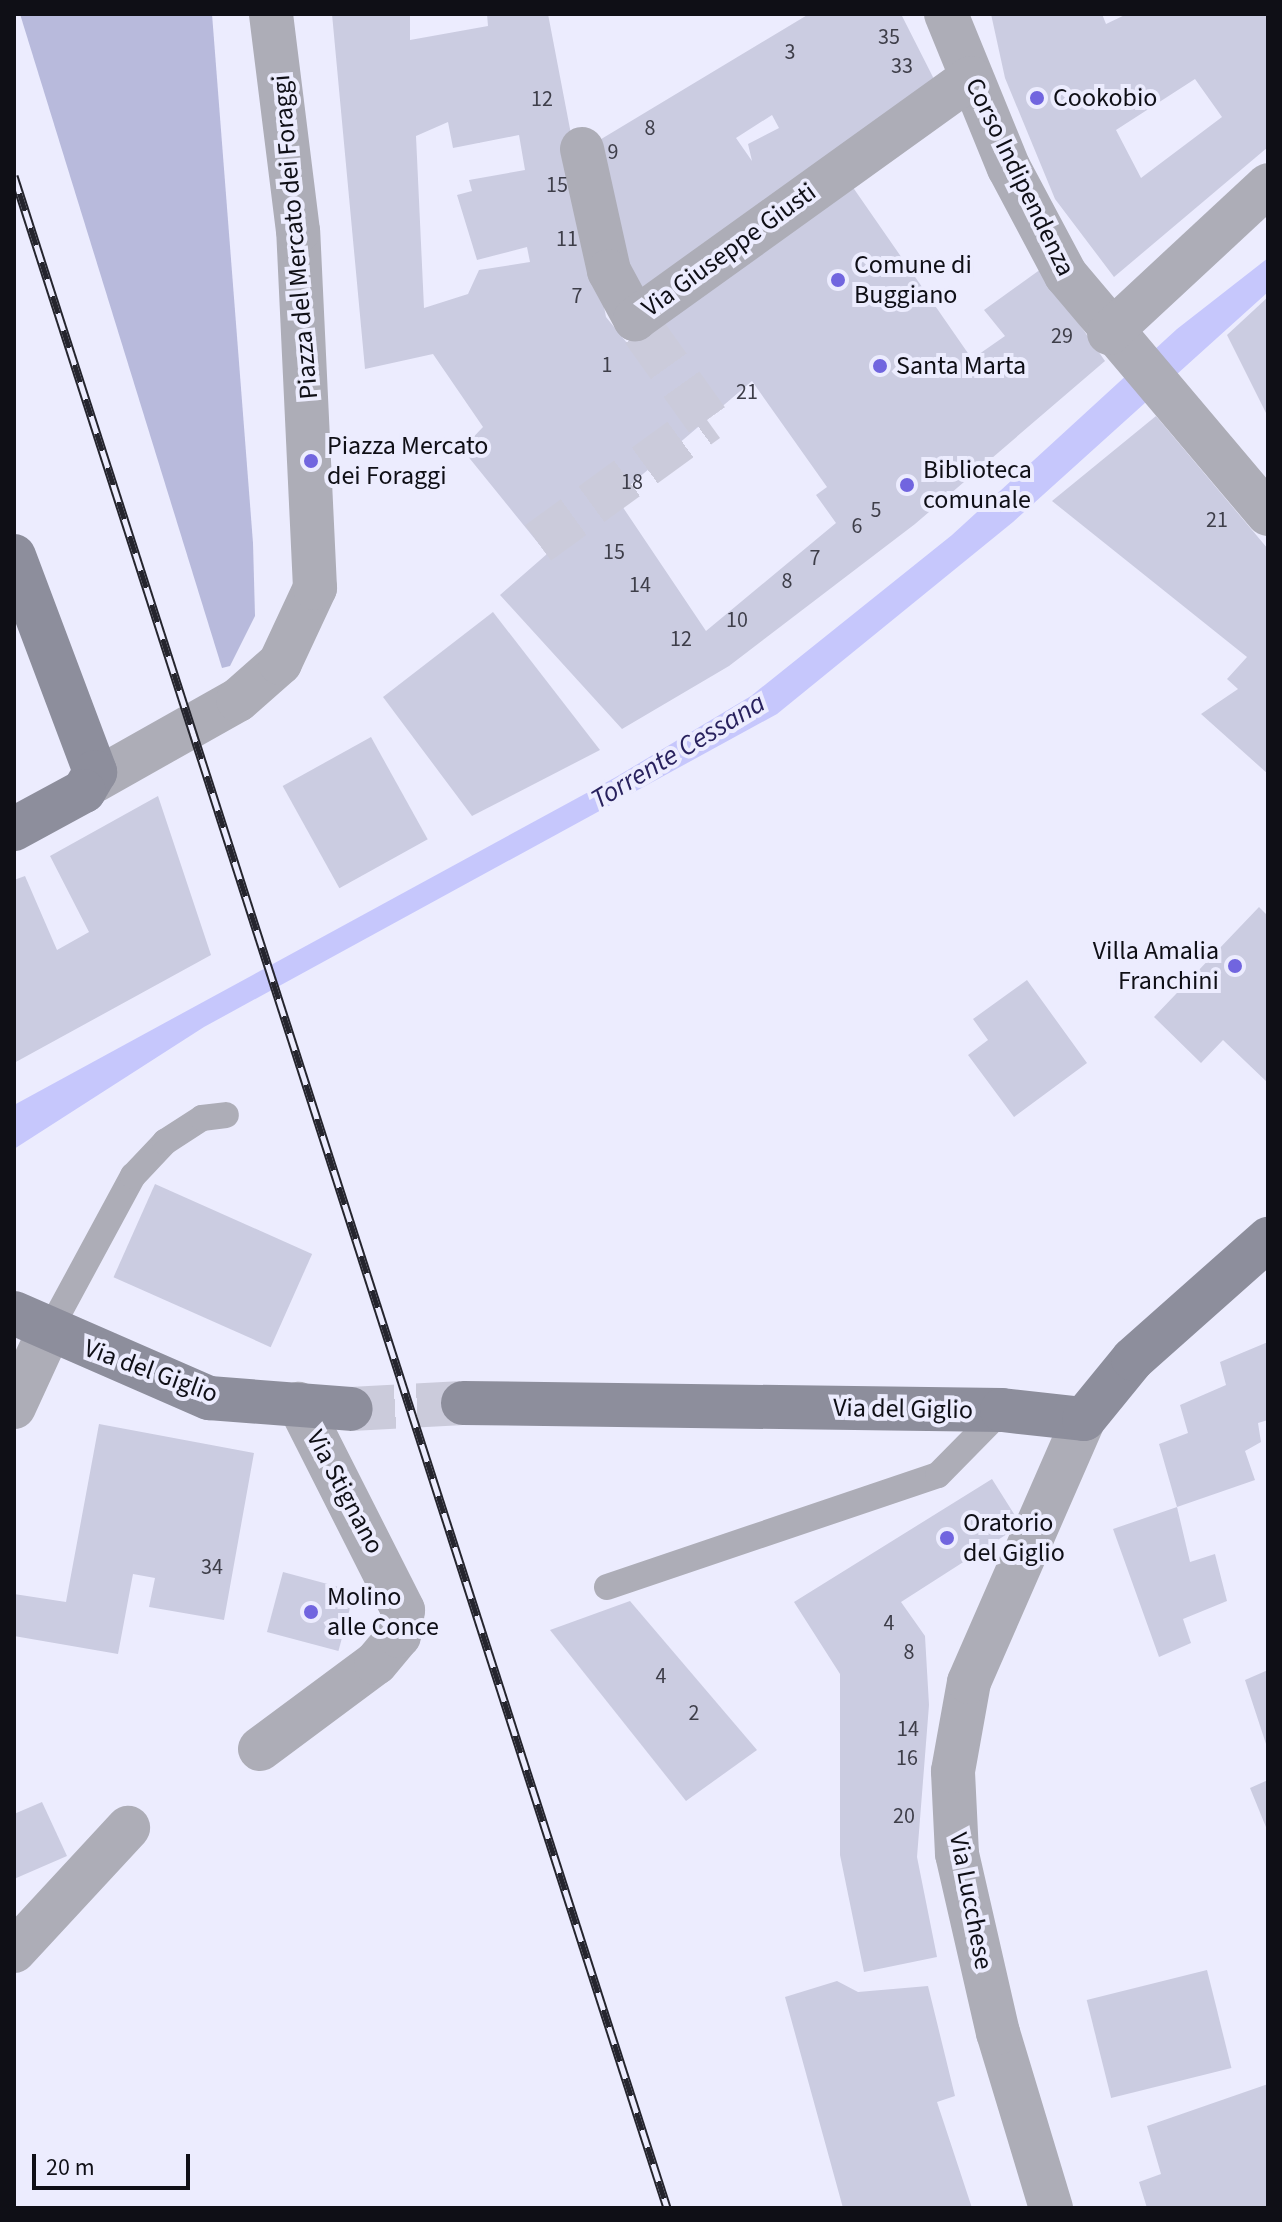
<!DOCTYPE html>
<html>
<head>
<meta charset="utf-8">
<style>
  body { margin:0 }
  #map { position:relative; width:1282px; height:2222px; overflow:hidden; background:#ececfe; font-family:"Source Sans 3",sans-serif }
  div>[style] { position:absolute }
  .green>* { inset:0; background:#b8badc }
  .water>* { inset:0; background:#c6c7fc }
  .building>* { inset:0; background:#cbcce1; transform-origin:0 0 }
  .street-tunnel>* { height:44px; margin-top:-22px; transform-origin:0; background:repeating-linear-gradient(90deg,#cbcbdb 0 44px,transparent 0 66px) }
  .secondary-tunnel>* { height:44px; margin-top:-22px; transform-origin:0; background:repeating-linear-gradient(90deg,#cbcbdb 0 44px,transparent 0 66px) }
  .lane>* { height:26px; margin:-13px; padding:0 13px; transform-origin:13px; border-radius:13px; background:#adadb7 }
  .street>* { height:44px; margin:-22px; padding:0 22px; transform-origin:22px; border-radius:22px; background:#adadb7 }
  .secondary>* { height:44px; margin:-22px; padding:0 22px; transform-origin:22px; border-radius:22px; background:#8d8e9c }
  .rail>* { height:9px; margin-top:-4.5px; transform-origin:0; background:repeating-linear-gradient(90deg,#ececfe 0 18px,#25252e 0 36px); box-sizing:border-box; border-block:2px solid #25252e }
  .dots>* { width:22px; height:22px; translate:-50% -50%; box-sizing:border-box; border:4px solid #ececfe; border-radius:50% }
  span { translate:-50% -50%; white-space:nowrap; text-align:center; line-height:1.15; -webkit-text-stroke:8px #ececfe; paint-order:stroke }
  .number-label { font-size:22px; color:#3e3e49 }
  .number-label span { -webkit-text-stroke-width:0 }
  .poi-label { font-size:26px; color:#0f0f16 }
  .left { translate:0 -50%; text-align:left }
  .right { translate:-100% -50%; text-align:right }
  .street-label { font-size:26px; color:#0f0f16 }
  .water-label { font-size:28px; color:#28215d; font-style:italic }
  .frame { position:absolute; inset:0; border:16px solid #0f0f16; pointer-events:none }
  .scale { position:absolute; left:32px; top:2154px; width:158px; height:36px; box-sizing:border-box; border:4px solid #0f0f16; border-top:0; padding-left:10px; font-size:24px; line-height:28px; white-space:nowrap; color:#0f0f16; -webkit-text-stroke:6px #ececfe; paint-order:stroke }
</style>
</head>
<body>
<div id="map">
  <div class="green">
    <div style="clip-path:polygon(20px 14px,212px 14px,253px 543px,255px 616px,230px 666px,222px 668px)"></div>
  </div>
  <div class="water">
    <div style="clip-path:polygon(1268px 258px,1268px 292px,1013px 522px,777px 714px,204px 1027px,14px 1149px,14px 1105px,616px 777px,751px 696px,952px 535px,1177px 329px)"></div>
  </div>
  <div class="building">
    <div style="clip-path:polygon(evenodd,332px 14px,410px 14px,410px 40px,488px 26px,487px 14px,548px 14px,606px 317px,627px 343px,852px 186px,972px 359px,1005px 336px,984px 310px,1041px 269px,1105px 361px,915px 524px,729px 666px,622px 729px,500px 595px,547px 554px,462px 449px,483px 427px,433px 354px,365px 369px,332px 14px,448px 122px,453px 148px,519px 135px,525px 170px,469px 180px,472px 191px,457px 195px,477px 260px,527px 247px,530px 262px,479px 270px,468px 294px,424px 308px,416px 136px,448px 122px,332px 14px,752px 381px,827px 487px,816px 495px,836px 523px,706px 631px,616px 497px,752px 381px)"></div>
    <div style="clip-path:polygon(evenodd,809px 14px,901px 14px,938px 87px,648px 295px,613px 248px,588px 147px,809px 14px,772px 115px,779px 128px,748px 144px,752px 161px,736px 138px,772px 115px)"></div>
    <div style="clip-path:polygon(evenodd,991px 14px,1102px 14px,1106px 24px,1127px 14px,1268px 14px,1268px 147px,1114px 277px,1055px 199px,1005px 78px,991px 14px,1195px 79px,1222px 117px,1141px 178px,1116px 130px,1195px 79px)"></div>
    <div style="clip-path:polygon(1268px 297px,1268px 417px,1227px 335px)"></div>
    <div style="clip-path:polygon(1156px 416px,1268px 549px,1268px 774px,1201px 714px,1238px 689px,1227px 679px,1247px 657px,1052px 501px)"></div>
    <div style="clip-path:polygon(493px 612px,600px 750px,472px 816px,383px 697px)"></div>
    <div style="left:371px;top:737px;width:117px;height:101px;rotate:61deg"></div>
    <div style="clip-path:polygon(158px 796px,211px 955px,14px 1063px,14px 880px,25px 876px,57px 950px,89px 932px,50px 856px)"></div>
    <div style="clip-path:polygon(1259px 907px,1268px 916px,1268px 1083px,1223px 1040px,1201px 1063px,1154px 1017px)"></div>
    <div style="clip-path:polygon(1027px 980px,1087px 1063px,1014px 1117px,968px 1055px,988px 1040px,973px 1019px)"></div>
    <div style="left:155px;top:1184px;width:172px;height:102px;rotate:24deg"></div>
    <div style="clip-path:polygon(1268px 1342px,1268px 1420px,1258px 1423px,1261px 1442px,1245px 1451px,1255px 1480px,1177px 1507px,1159px 1444px,1188px 1433px,1180px 1405px,1226px 1385px,1220px 1362px)"></div>
    <div style="clip-path:polygon(99px 1424px,254px 1453px,224px 1620px,149px 1607px,155px 1578px,133px 1574px,118px 1654px,14px 1636px,14px 1594px,66px 1602px)"></div>
    <div style="clip-path:polygon(992px 1479px,1021px 1525px,901px 1602px,925px 1636px,929px 1705px,917px 1857px,937px 1957px,864px 1972px,840px 1855px,840px 1674px,794px 1602px)"></div>
    <div style="clip-path:polygon(1177px 1507px,1190px 1562px,1215px 1554px,1227px 1601px,1183px 1619px,1191px 1643px,1159px 1657px,1113px 1529px)"></div>
    <div style="left:283px;top:1572px;width:74px;height:62px;rotate:15deg"></div>
    <div style="clip-path:polygon(630px 1601px,757px 1750px,686px 1801px,550px 1630px)"></div>
    <div style="clip-path:polygon(1268px 1670px,1268px 1747px,1267px 1747px,1245px 1680px)"></div>
    <div style="clip-path:polygon(1268px 1780px,1268px 1832px,1250px 1788px)"></div>
    <div style="clip-path:polygon(42px 1802px,67px 1856px,14px 1879px,14px 1814px)"></div>
    <div style="left:1207px;top:1970px;width:101px;height:124px;rotate:76deg"></div>
    <div style="clip-path:polygon(837px 1981px,858px 1992px,928px 1986px,955px 2096px,937px 2102px,972px 2208px,843px 2208px,785px 1997px)"></div>
    <div style="clip-path:polygon(1268px 2084px,1268px 2208px,1147px 2208px,1139px 2182px,1161px 2174px,1147px 2126px)"></div>
  </div>
  <div class="street-tunnel">
    <div style="left:538px;top:543px;width:209px;rotate:-36deg"></div>
    <div style="left:707px;top:420px;width:124px;rotate:-125.5deg"></div>
  </div>
  <div class="secondary-tunnel">
    <div style="left:351px;top:1409px;width:112px;rotate:-3.1deg"></div>
  </div>
  <div class="lane">
    <div style="left:48px;top:1333px;width:179px;rotate:-61.6deg"></div>
    <div style="left:133px;top:1176px;width:47px;rotate:-46.7deg"></div>
    <div style="left:165px;top:1142px;width:44px;rotate:-33deg"></div>
    <div style="left:202px;top:1118px;width:24px;rotate:-7deg"></div>
    <div style="left:607px;top:1587px;width:349px;rotate:-18.7deg"></div>
    <div style="left:938px;top:1475px;width:91px;rotate:-45.4deg"></div>
  </div>
  <div class="street">
    <div style="left:946px;top:14px;width:166px;rotate:67.8deg"></div>
    <div style="left:1009px;top:168px;width:121px;rotate:62deg"></div>
    <div style="left:1066px;top:275px;width:313px;rotate:49.8deg"></div>
    <div style="left:582px;top:149px;width:125px;rotate:77.5deg"></div>
    <div style="left:609px;top:271px;width:55px;rotate:61.6deg"></div>
    <div style="left:635px;top:319px;width:413px;rotate:-35.7deg"></div>
    <div style="left:1109px;top:333px;width:217px;rotate:-42.9deg"></div>
    <div style="left:94px;top:781px;width:165px;rotate:-29.4deg"></div>
    <div style="left:238px;top:700px;width:56px;rotate:-41.4deg"></div>
    <div style="left:280px;top:663px;width:83px;rotate:-65deg"></div>
    <div style="left:315px;top:588px;width:357px;rotate:-92.7deg"></div>
    <div style="left:298px;top:231px;width:219px;rotate:-97.1deg"></div>
    <div style="left:14px;top:1407px;width:81px;rotate:-65.3deg"></div>
    <div style="left:260px;top:1749px;width:144px;rotate:-36.6deg"></div>
    <div style="left:376px;top:1663px;width:35px;rotate:-50deg"></div>
    <div style="left:399px;top:1636px;width:26px;rotate:-81deg"></div>
    <div style="left:403px;top:1610px;width:231px;rotate:-116.8deg"></div>
    <div style="left:14px;top:1951px;width:168px;rotate:-47.2deg"></div>
    <div style="left:1051px;top:2208px;width:183px;rotate:-106.8deg"></div>
    <div style="left:998px;top:2033px;width:184px;rotate:-102.9deg"></div>
    <div style="left:957px;top:1854px;width:83px;rotate:-92.8deg"></div>
    <div style="left:953px;top:1771px;width:90px;rotate:-79.8deg"></div>
    <div style="left:969px;top:1682px;width:287px;rotate:-66.4deg"></div>
  </div>
  <div class="secondary">
    <div style="left:14px;top:556px;width:231px;rotate:69.4deg"></div>
    <div style="left:95px;top:772px;width:22px;rotate:120deg"></div>
    <div style="left:84px;top:791px;width:80px;rotate:151.5deg"></div>
    <div style="left:14px;top:1313px;width:213px;rotate:23.6deg"></div>
    <div style="left:209px;top:1398px;width:142px;rotate:4.4deg"></div>
    <div style="left:463px;top:1403px;width:539px;rotate:0.74deg"></div>
    <div style="left:1002px;top:1410px;width:82px;rotate:6.3deg"></div>
    <div style="left:1084px;top:1419px;width:77px;rotate:-50.8deg"></div>
    <div style="left:1133px;top:1359px;width:181px;rotate:-41.6deg"></div>
  </div>
  <div class="rail">
    <div style="left:14px;top:176px;width:2134px;rotate:72.18deg"></div>
  </div>
  <div class="dots">
    <div style="left:1037px;top:98px;background:#7165df"></div>
    <div style="left:838px;top:280px;background:#7165df"></div>
    <div style="left:880px;top:366px;background:#7165df"></div>
    <div style="left:311px;top:461px;background:#7165df"></div>
    <div style="left:907px;top:485px;background:#7165df"></div>
    <div style="left:1235px;top:966px;background:#7165df"></div>
    <div style="left:947px;top:1538px;background:#7165df"></div>
    <div style="left:311px;top:1612px;background:#7165df"></div>
  </div>
  <div class="number-label">
    <span style="left:889px;top:38px">35</span>
    <span style="left:790px;top:53px">3</span>
    <span style="left:902px;top:67px">33</span>
    <span style="left:542px;top:100px">12</span>
    <span style="left:650px;top:129px">8</span>
    <span style="left:613px;top:153px">9</span>
    <span style="left:557px;top:186px">15</span>
    <span style="left:567px;top:240px">11</span>
    <span style="left:577px;top:297px">7</span>
    <span style="left:1062px;top:337px">29</span>
    <span style="left:607px;top:366px">1</span>
    <span style="left:747px;top:393px">21</span>
    <span style="left:632px;top:483px">18</span>
    <span style="left:876px;top:511px">5</span>
    <span style="left:1217px;top:521px">21</span>
    <span style="left:857px;top:527px">6</span>
    <span style="left:614px;top:553px">15</span>
    <span style="left:815px;top:559px">7</span>
    <span style="left:787px;top:582px">8</span>
    <span style="left:640px;top:586px">14</span>
    <span style="left:737px;top:621px">10</span>
    <span style="left:681px;top:640px">12</span>
    <span style="left:212px;top:1568px">34</span>
    <span style="left:889px;top:1624px">4</span>
    <span style="left:909px;top:1653px">8</span>
    <span style="left:661px;top:1677px">4</span>
    <span style="left:694px;top:1714px">2</span>
    <span style="left:908px;top:1730px">14</span>
    <span style="left:907px;top:1759px">16</span>
    <span style="left:904px;top:1817px">20</span>
  </div>
  <div class="poi-label">
    <span class="left" style="left:1053px;top:98px">Cookobio</span>
    <span class="left" style="left:854px;top:280px">Comune di<br>Buggiano</span>
    <span class="left" style="left:896px;top:366px">Santa Marta</span>
    <span class="left" style="left:327px;top:461px">Piazza Mercato<br>dei Foraggi</span>
    <span class="left" style="left:923px;top:485px">Biblioteca<br>comunale</span>
    <span class="right" style="left:1219px;top:966px">Villa Amalia<br>Franchini</span>
    <span class="left" style="left:963px;top:1538px">Oratorio<br>del Giglio</span>
    <span class="left" style="left:327px;top:1612px">Molino<br>alle Conce</span>
  </div>
  <div class="street-label">
    <span style="left:1020px;top:177px;rotate:64deg">Corso Indipendenza</span>
    <span style="left:295px;top:237px;rotate:-95deg">Piazza del Mercato dei Foraggi</span>
    <span style="left:729px;top:250px;rotate:-36deg">Via Giuseppe Giusti</span>
    <span style="left:151px;top:1371px;rotate:20deg">Via del Giglio</span>
    <span style="left:903px;top:1409px;rotate:1deg">Via del Giglio</span>
    <span style="left:345px;top:1492px;rotate:62deg">Via Stignano</span>
    <span style="left:971px;top:1901px;rotate:79deg">Via Lucchese</span>
  </div>
  <div class="water-label">
    <span style="left:678px;top:751px;rotate:-31deg">Torrente Cessana</span>
  </div>
  <div class="frame"></div>
  <div class="scale">20 m</div>
</div>
</body>
</html>
